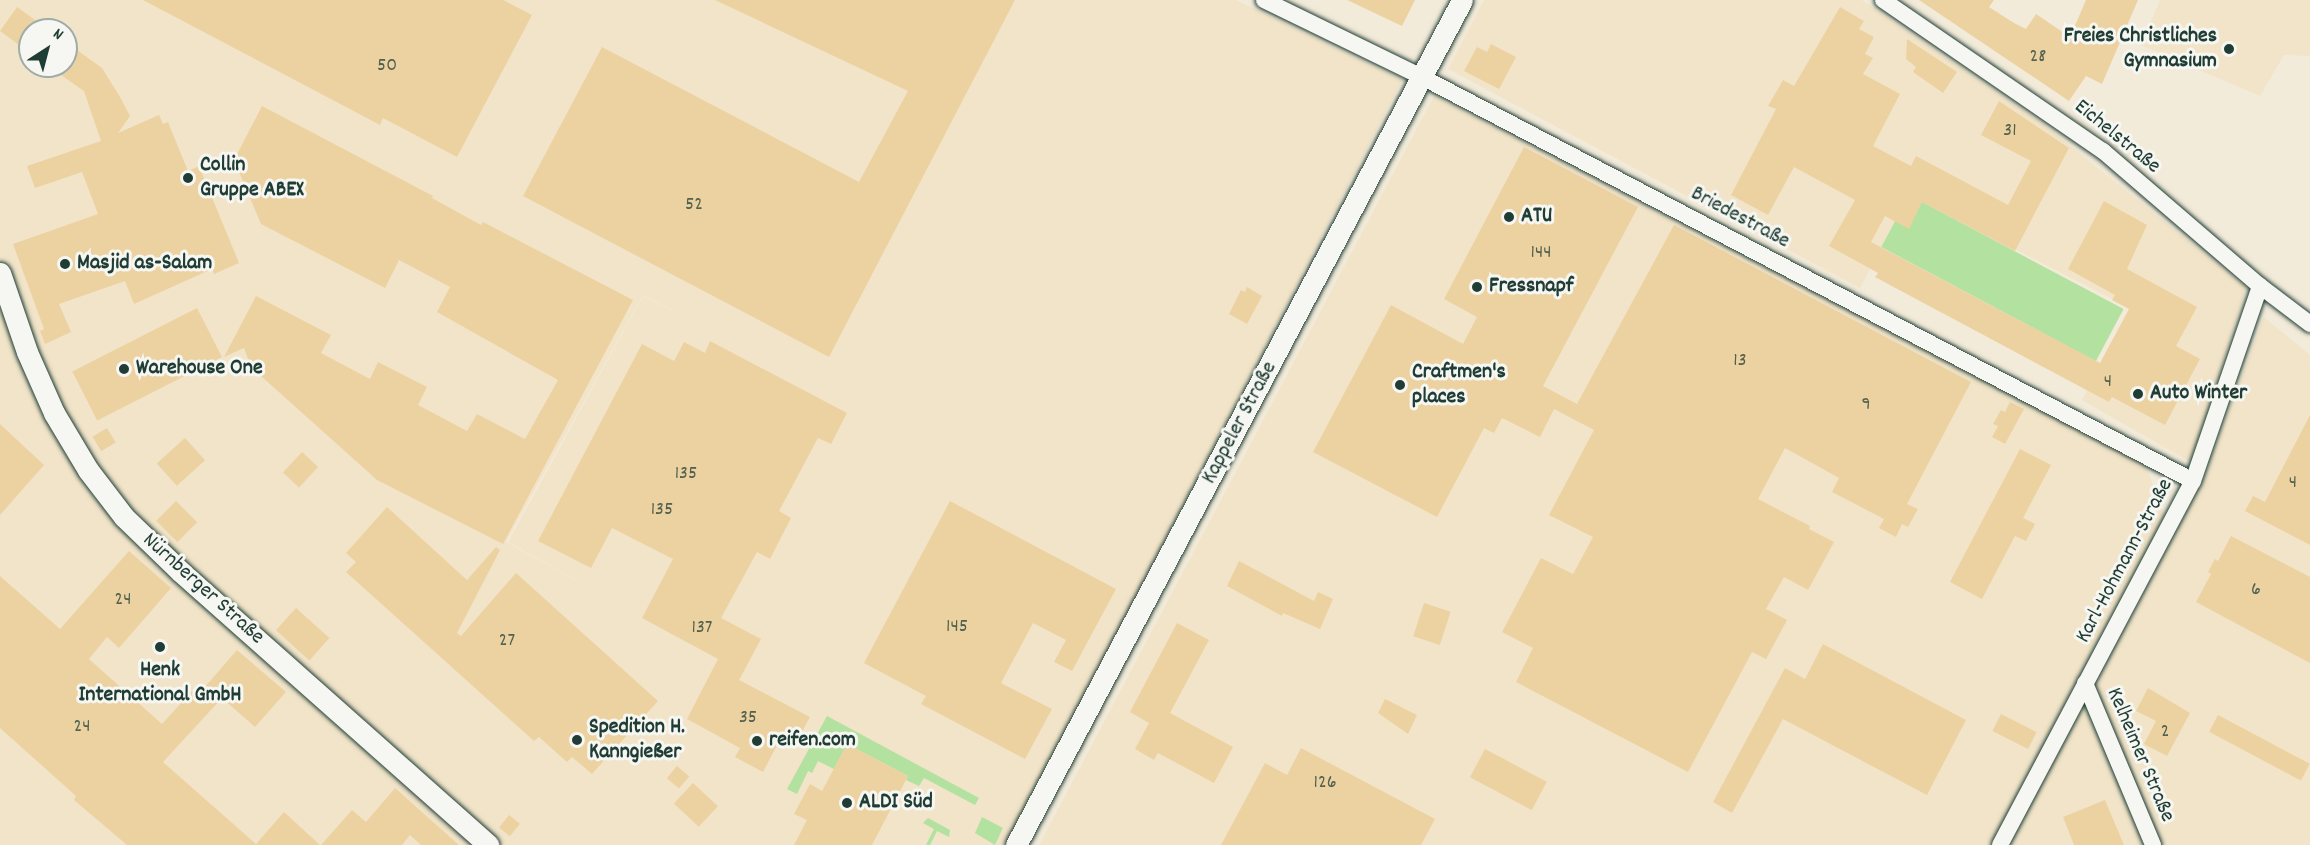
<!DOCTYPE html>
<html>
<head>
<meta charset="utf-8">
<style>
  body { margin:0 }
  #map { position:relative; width:2310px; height:845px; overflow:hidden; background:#f3ebda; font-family:Dekko,sans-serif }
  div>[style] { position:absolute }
  .built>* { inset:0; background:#f1e4c9 }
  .green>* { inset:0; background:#b3e19f; transform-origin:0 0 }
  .building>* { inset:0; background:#edd2a1; transform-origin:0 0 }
  .roads { filter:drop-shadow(0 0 2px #1f3d34) drop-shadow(0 0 2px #1f3d34) }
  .minor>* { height:16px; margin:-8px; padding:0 8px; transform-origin:8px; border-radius:8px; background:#f6f6f2 }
  .tertiary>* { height:21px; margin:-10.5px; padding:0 10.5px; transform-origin:10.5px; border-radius:10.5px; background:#f6f6f2 }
  .dots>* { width:16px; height:16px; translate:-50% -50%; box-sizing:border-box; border:3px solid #f6f6f2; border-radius:50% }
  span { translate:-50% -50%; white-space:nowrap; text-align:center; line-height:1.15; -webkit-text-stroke:6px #f6f6f2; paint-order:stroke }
  .number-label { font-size:20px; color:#52624f }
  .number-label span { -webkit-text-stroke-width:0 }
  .poi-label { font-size:22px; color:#1f3d34; font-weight:700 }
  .right { translate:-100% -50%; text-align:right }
  .left { translate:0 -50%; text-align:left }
  .street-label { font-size:22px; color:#1f3d34 }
  .north { position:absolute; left:18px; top:18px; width:60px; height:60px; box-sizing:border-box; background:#f6f6f2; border:2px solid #a0aca6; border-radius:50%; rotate:36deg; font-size:16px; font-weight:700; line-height:24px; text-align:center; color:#1f3d34 }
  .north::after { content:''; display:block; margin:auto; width:21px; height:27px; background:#1f3d34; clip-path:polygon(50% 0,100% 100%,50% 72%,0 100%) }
</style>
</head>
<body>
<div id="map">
  <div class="built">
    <div style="clip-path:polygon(evenodd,0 0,1236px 0,1402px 80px,1008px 845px,498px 845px,266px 639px,111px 493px,31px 351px,0 261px,0 0,30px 30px,66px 30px,66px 66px,30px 66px,30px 30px,0 0,643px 295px,696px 323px,643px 296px,508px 542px,616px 602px,506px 542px,643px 295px)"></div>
    <div style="clip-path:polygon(1484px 0,1862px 0,2039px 121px,2246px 287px,2192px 463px,2082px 400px,2130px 308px,1909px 195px,1860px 288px,1448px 69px)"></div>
    <div style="clip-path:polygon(2160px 0,2310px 0,2310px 56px,2284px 55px,2260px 96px,2141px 45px)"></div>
    <div style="clip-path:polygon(1434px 96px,2145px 464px,2166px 520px,1992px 845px,1039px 845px)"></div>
    <div style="clip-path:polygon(0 289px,102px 499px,481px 845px,0 845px)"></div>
    <div style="clip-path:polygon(2264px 317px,2310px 355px,2310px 845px,2009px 845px,2201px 485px)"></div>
  </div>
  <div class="green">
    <div style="left:1909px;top:195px;width:243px;height:59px;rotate:28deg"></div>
    <div style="clip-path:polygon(827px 716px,979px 798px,975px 805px,924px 778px,919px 786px,906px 780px,908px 776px,847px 744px,834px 769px,818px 761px,812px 773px,808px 771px,797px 794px,787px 789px)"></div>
    <div style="clip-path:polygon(982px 817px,1003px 828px,995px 845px,975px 833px)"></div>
    <div style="clip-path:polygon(928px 818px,950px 830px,949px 837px,937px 831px,930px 845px,926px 845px,934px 829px,923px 823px)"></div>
  </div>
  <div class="building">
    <div style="clip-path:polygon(143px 0,503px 0,532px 15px,457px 157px,383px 118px,380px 125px)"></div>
    <div style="clip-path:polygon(715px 0,1015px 0,829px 357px,523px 196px,602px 47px,859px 182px,908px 91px)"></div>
    <div style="clip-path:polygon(1347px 0,1415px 0,1402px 26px)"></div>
    <div style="clip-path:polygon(1919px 0,1994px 0,1989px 7px,2014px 23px,2026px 29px,2036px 14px,2070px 37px,2086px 0,2138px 0,2102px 84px,2086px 76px,2069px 101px)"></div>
    <div style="clip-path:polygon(17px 7px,49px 30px,30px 30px,30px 53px,0 31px)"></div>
    <div style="clip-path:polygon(1840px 7px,1864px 21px,1859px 29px,1874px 37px,1865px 54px,1873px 58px,1863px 74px,1900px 94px,1873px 146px,1911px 166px,1916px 156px,2008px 205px,2031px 161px,1981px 135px,1999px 101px,2069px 148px,2015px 251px,1922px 202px,1909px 229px,1885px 216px,1871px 242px,2100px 363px,2129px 309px,2112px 300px,2115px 295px,2068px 269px,2104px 201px,2147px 225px,2127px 269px,2197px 307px,2176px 346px,2200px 359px,2165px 425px,2112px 397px,2109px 402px,1903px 292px,1875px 277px,1878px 273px,1829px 246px,1855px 200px,1794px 167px,1768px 215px,1731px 195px,1776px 109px,1768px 106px,1783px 80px,1794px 86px)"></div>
    <div style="clip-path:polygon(1907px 39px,1957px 72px,1943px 93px,1913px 72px,1916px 67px,1906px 59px)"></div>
    <div style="clip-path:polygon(66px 42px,102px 68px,120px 97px,130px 116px,118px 133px,159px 115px,163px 124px,168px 122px,188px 171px,199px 166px,239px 263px,214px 274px,212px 269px,134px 304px,125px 281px,59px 304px,71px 332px,45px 344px,40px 331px,44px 329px,13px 244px,98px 214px,82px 172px,35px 188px,27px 166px,101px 141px,84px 91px,48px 66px,66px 66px)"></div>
    <div style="clip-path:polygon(1491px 44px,1516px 57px,1499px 89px,1464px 71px,1477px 47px,1487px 52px)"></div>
    <div style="clip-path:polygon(262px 106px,433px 196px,432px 198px,481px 225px,483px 222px,633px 300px,503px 544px,377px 480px,251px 367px,244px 348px,224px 357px,256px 296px,331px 335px,321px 353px,370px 379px,378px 362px,427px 387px,418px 405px,467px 431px,477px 414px,525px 439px,558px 380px,437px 312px,450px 287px,399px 260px,385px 288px,261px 224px,234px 160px)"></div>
    <div style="clip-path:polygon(1524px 147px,1638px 207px,1543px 386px,1577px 404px,1674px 225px,1971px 382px,1907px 504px,1918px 509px,1908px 527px,1902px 524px,1896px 537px,1879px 528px,1884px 519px,1832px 492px,1839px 478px,1785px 448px,1758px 499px,1810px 526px,1809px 529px,1834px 542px,1808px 590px,1784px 577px,1766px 609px,1787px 620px,1766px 659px,1752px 652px,1688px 772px,1516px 682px,1533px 648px,1502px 632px,1541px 558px,1573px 574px,1593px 537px,1549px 515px,1594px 430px,1554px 409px,1540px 437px,1502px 418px,1494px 433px,1484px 428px,1437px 517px,1313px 452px,1391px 305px,1463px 344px,1477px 317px,1444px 299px)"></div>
    <div style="clip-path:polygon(1247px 287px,1262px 296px,1247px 324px,1229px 314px,1241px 290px,1245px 292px)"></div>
    <div style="left:197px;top:308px;width:55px;height:140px;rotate:63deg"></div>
    <div style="clip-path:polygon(710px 341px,847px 413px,831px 444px,818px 438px,779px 511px,791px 518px,770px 559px,757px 552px,721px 618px,761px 639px,739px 680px,810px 717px,798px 739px,784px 732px,763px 772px,735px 757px,740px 748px,687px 719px,718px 659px,642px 618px,673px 559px,612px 528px,591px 568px,538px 541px,642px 344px,674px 361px,684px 342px,705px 353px)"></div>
    <div style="clip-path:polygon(2010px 402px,2024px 409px,2005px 444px,1992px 437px,1998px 426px,1993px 424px,2001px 410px,2005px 412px)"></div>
    <div style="clip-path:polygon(2310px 415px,2310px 545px,2245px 511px,2253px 496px,2265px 502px)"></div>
    <div style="clip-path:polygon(0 424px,44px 465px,0 515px)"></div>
    <div style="left:107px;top:428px;width:17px;height:17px;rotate:59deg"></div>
    <div style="left:185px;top:438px;width:30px;height:38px;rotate:48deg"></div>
    <div style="clip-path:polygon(2020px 449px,2051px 465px,2023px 518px,2035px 524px,2026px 541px,2015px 536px,1982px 599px,1950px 582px)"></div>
    <div style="left:302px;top:452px;width:22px;height:28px;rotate:43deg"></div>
    <div style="left:176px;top:501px;width:30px;height:28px;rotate:45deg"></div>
    <div style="clip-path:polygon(950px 501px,1116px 589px,1072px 671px,1054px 662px,1066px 640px,1033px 623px,1001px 683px,1052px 709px,1025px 759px,921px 704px,926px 696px,864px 663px)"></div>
    <div style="clip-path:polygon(387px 507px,467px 580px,496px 547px,500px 550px,457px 633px,461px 636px,516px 573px,658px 701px,592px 774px,572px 757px,567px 762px,539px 737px,534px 741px,346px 572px,356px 562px,346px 553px)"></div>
    <div style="clip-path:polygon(2231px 536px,2310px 577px,2310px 663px,2196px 602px,2211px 574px,2208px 572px,2215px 559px,2218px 561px)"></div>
    <div style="clip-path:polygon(129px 551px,171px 588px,119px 648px,107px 637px,89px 659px,162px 724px,192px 691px,197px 696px,237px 650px,286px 692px,255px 727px,222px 698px,163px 762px,256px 844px,284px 812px,320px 845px,127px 845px,74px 800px,76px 796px,0 728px,0 576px,60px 629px)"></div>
    <div style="clip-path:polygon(1239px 561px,1314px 601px,1318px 592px,1333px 599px,1320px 629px,1283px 613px,1282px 616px,1227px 586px)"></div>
    <div style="left:1424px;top:603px;width:28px;height:35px;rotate:18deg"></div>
    <div style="left:296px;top:608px;width:45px;height:30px;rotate:42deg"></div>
    <div style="clip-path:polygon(1177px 623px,1209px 640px,1170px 713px,1233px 747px,1214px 783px,1158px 753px,1154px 760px,1135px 749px,1149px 723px,1130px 712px)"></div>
    <div style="clip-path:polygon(1823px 644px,1966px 720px,1927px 795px,1783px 719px,1732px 813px,1713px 802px,1785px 668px,1805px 679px)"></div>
    <div style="clip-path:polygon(2148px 688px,2190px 713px,2167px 756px,2144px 744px,2156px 721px,2136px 711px)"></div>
    <div style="clip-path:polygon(1385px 699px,1417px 715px,1408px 734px,1378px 713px)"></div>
    <div style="left:2001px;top:714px;width:40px;height:19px;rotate:27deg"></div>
    <div style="left:2218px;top:715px;width:104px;height:19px;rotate:28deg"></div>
    <div style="clip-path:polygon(847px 744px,908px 776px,872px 845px,794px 845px,807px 820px,794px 814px,810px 784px,822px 791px)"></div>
    <div style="clip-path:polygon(1301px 748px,1435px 819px,1421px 845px,1221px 845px,1265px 763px,1287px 775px)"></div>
    <div style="left:1485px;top:749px;width:70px;height:32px;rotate:28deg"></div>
    <div style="left:677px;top:766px;width:16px;height:16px;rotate:40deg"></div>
    <div style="left:693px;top:783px;width:34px;height:28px;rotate:43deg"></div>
    <div style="clip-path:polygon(395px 788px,459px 845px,421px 845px,410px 835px,402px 845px,321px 845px,352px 810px,366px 822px)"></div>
    <div style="clip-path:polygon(2105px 800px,2124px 845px,2074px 845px,2063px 817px)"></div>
    <div style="left:509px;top:815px;width:14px;height:16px;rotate:39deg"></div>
  </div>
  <div class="roads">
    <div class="minor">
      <div style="left:1264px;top:0;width:176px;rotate:26deg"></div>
      <div style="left:1422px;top:77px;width:870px;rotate:27.65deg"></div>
      <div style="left:1883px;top:0;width:267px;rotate:34.5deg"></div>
      <div style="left:2103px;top:151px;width:207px;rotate:40.7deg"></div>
      <div style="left:2260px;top:286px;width:63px;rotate:37.2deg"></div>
      <div style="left:2085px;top:683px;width:176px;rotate:67.2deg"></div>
      <div style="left:2000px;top:845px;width:412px;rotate:-62.1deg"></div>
      <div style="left:2193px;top:481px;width:206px;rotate:-71deg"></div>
    </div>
    <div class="tertiary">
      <div style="left:0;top:273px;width:83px;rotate:71.1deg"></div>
      <div style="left:27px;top:352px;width:67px;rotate:66.1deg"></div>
      <div style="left:54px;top:413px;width:66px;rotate:59.2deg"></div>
      <div style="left:88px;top:470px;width:59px;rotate:52.5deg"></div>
      <div style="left:124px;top:517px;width:79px;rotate:44deg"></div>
      <div style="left:181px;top:572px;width:411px;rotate:41.6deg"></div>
      <div style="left:1016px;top:845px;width:955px;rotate:-62.17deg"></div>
    </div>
  </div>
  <div class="dots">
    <div style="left:2229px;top:49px;background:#1f3d34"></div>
    <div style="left:188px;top:178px;background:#1f3d34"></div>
    <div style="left:1509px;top:217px;background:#1f3d34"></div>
    <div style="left:65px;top:264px;background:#1f3d34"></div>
    <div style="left:1477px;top:287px;background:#1f3d34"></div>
    <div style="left:124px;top:369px;background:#1f3d34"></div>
    <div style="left:1400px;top:385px;background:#1f3d34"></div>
    <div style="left:2138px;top:394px;background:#1f3d34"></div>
    <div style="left:160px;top:647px;background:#1f3d34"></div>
    <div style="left:577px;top:740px;background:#1f3d34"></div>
    <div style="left:757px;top:741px;background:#1f3d34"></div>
    <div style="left:847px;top:803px;background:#1f3d34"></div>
  </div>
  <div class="number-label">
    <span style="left:2038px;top:57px">28</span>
    <span style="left:387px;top:66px">50</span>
    <span style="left:2010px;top:131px">31</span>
    <span style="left:694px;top:205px">52</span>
    <span style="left:1541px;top:253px">144</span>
    <span style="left:1740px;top:361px">13</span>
    <span style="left:2108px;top:382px">4</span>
    <span style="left:1866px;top:405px">9</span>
    <span style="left:686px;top:474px">135</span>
    <span style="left:2293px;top:483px">4</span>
    <span style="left:662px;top:510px">135</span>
    <span style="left:2256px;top:590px">6</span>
    <span style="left:123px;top:600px">24</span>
    <span style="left:957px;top:627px">145</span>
    <span style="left:702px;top:628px">137</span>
    <span style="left:507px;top:641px">27</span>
    <span style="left:748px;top:718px">35</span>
    <span style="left:82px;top:727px">24</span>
    <span style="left:2165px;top:732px">2</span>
    <span style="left:1325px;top:783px">126</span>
  </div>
  <div class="poi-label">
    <span class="right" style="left:2217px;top:49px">Freies Christliches<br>Gymnasium</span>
    <span class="left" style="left:200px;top:178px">Collin<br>Gruppe ABEX</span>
    <span class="left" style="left:1521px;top:217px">ATU</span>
    <span class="left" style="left:77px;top:264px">Masjid as-Salam</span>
    <span class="left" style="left:1489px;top:287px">Fressnapf</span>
    <span class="left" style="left:136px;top:369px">Warehouse One</span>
    <span class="left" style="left:1412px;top:385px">Craftmen's<br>places</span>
    <span class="left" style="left:2150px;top:394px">Auto Winter</span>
    <span style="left:160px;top:683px">Henk<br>International GmbH</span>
    <span class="left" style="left:589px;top:740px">Spedition H.<br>Kanngießer</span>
    <span class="left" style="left:769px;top:741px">reifen.com</span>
    <span class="left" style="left:859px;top:803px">ALDI Süd</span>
  </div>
  <div class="street-label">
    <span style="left:2117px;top:137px;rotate:39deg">Eichelstraße</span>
    <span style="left:1740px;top:218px;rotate:28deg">Briedestraße</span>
    <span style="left:1240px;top:423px;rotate:-62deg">Kappeler Straße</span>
    <span style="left:2125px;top:561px;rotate:-62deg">Karl-Hohmann-Straße</span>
    <span style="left:203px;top:589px;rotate:42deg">Nürnberger Straße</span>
    <span style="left:2140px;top:755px;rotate:67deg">Kelheimer Straße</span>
  </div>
  <div class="north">N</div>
</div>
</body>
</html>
